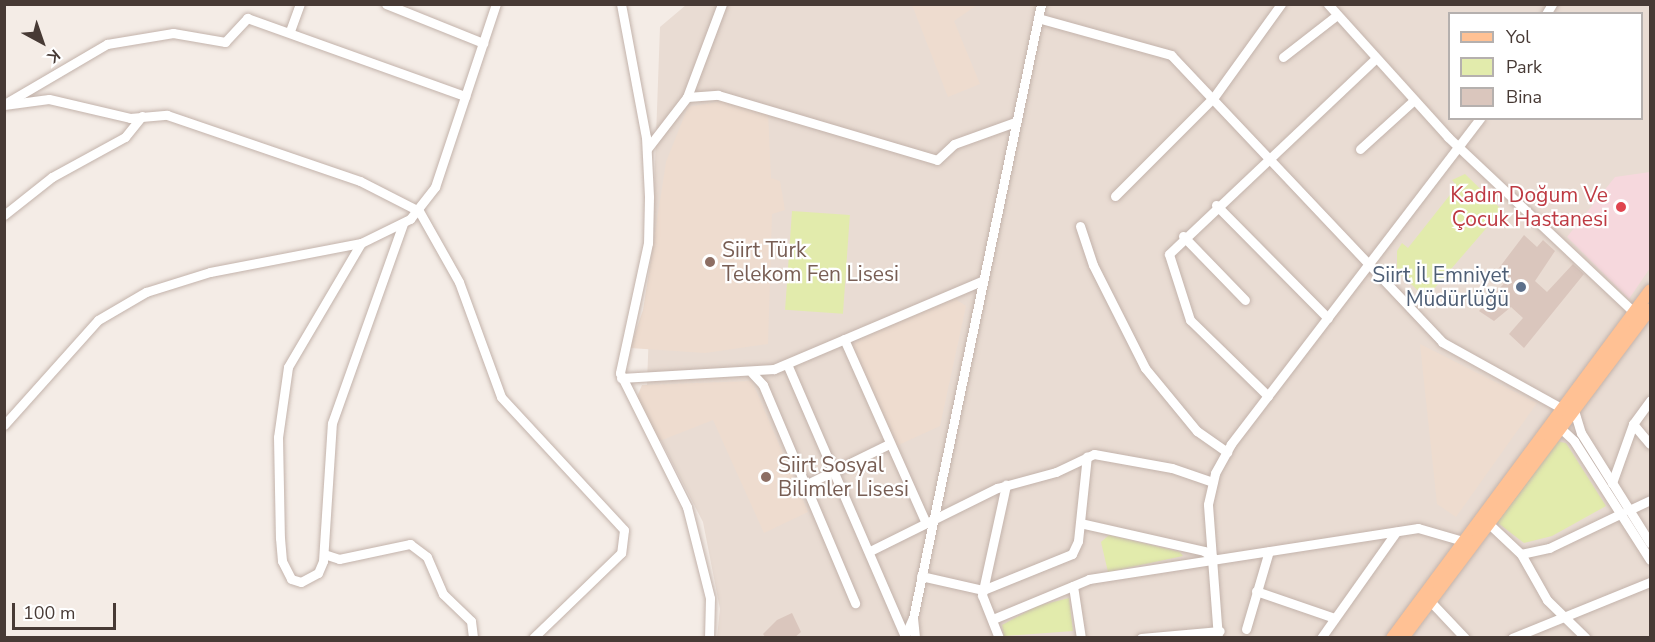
<!DOCTYPE html>
<html>
<head>
<meta charset="utf-8">
<style>
  body { margin:0 }
  #map { position:relative; width:1655px; height:642px; overflow:hidden; background:#f4ece6; font-family:"Nunito Sans",sans-serif }
  div>[style] { position:absolute }
  .residential>* { inset:0; background:#e9dcd3 }
  .education>* { inset:0; background:#eedccf }
  .medical>* { inset:0; background:#f6d8dd }
  .green>* { inset:0; background:#e2ebac; transform-origin:0 0 }
  .building>* { inset:0; background:#dac6bd }
  .roads { filter:drop-shadow(0 0 2px #c3b3ab) drop-shadow(0 0 2px #c3b3ab) }
  .minor>* { height:9px; margin:-4.5px; padding:0 4.5px; transform-origin:4.5px; border-radius:4.5px; background:#fff }
  .major>* { height:12px; margin:-6px; padding:0 6px; transform-origin:6px; border-radius:6px; background:#ffc194 }
  .dots>* { width:16px; height:16px; translate:-50% -50%; box-sizing:border-box; border:3px solid #fff; border-radius:50% }
  span { translate:-50% -50%; white-space:nowrap; text-align:center; line-height:1.15; -webkit-text-stroke:4.5px #fff; paint-order:stroke }
  .health-label { font-size:21px; color:#be3a42 }
  .right { translate:-100% -50%; text-align:right }
  .education-label { font-size:21px; color:#785e54 }
  .left { translate:0 -50%; text-align:left }
  .service-label { font-size:21px; color:#4e5e75 }
  .frame { position:absolute; inset:0; border:6px solid #473a35; pointer-events:none }
  .legend { position:absolute; left:1448px; top:12px; width:195px; height:108px; box-sizing:border-box; background:#fff; border:2px solid #b5b0ae; margin:0; padding:8px 10px; list-style:none; font-size:18px; color:#473a35 }
  .legend li { display:flex; align-items:center; gap:12px; height:30px }
  .legend b { width:30px; border:2px solid #b5b0ae }
  .north { position:absolute; left:12px; top:12px; width:60px; height:60px; -webkit-text-stroke:4px #fff; paint-order:stroke; rotate:140deg; font-size:16px; font-weight:700; line-height:24px; text-align:center; color:#473a35 }
  .north::after { content:''; display:block; margin:auto; width:21px; height:27px; background:#473a35; clip-path:polygon(50% 0,100% 100%,50% 72%,0 100%) }
  .scale { position:absolute; left:12px; top:603px; width:104px; height:27px; box-sizing:border-box; border:3px solid #473a35; border-top:0; padding-left:8px; font-size:18px; line-height:21px; white-space:nowrap; color:#473a35; -webkit-text-stroke:4px #fff; paint-order:stroke }
</style>
</head>
<body>
<div id="map">
  <div class="residential">
    <div style="clip-path:polygon(evenodd,686px 5px,1650px 5px,1650px 637px,717px 637px,720px 609px,703px 522px,646px 412px,660px 27px,686px 5px,1450px 14px,1642px 14px,1642px 118px,1450px 118px,1450px 14px)"></div>
  </div>
  <div class="education">
    <div style="clip-path:polygon(912px 5px,977px 5px,954px 21px,980px 84px,948px 97px)"></div>
    <div style="clip-path:polygon(728px 100px,768px 112px,771px 178px,780px 181px,785px 210px,772px 214px,768px 344px,705px 353px,630px 348px,643px 310px,666px 162px,688px 107px)"></div>
    <div style="clip-path:polygon(951px 296px,966px 306px,940px 426px,894px 447px,851px 344px)"></div>
    <div style="clip-path:polygon(1420px 344px,1537px 403px,1456px 517px,1437px 504px)"></div>
    <div style="clip-path:polygon(752px 381px,808px 512px,764px 533px,713px 420px,657px 442px,637px 397px,642px 385px)"></div>
  </div>
  <div class="medical">
    <div style="clip-path:polygon(1650px 172px,1650px 268px,1629px 299px,1567px 237px,1615px 177px)"></div>
  </div>
  <div class="green">
    <div style="clip-path:polygon(1465px 174px,1502px 210px,1426px 298px,1397px 271px,1397px 251px,1402px 243px,1408px 248px,1457px 186px,1452px 180px)"></div>
    <div style="left:792px;top:211px;width:58px;height:99px;rotate:4deg"></div>
    <div style="clip-path:polygon(1555px 441px,1566px 443px,1606px 506px,1552px 536px,1524px 543px,1494px 520px)"></div>
    <div style="clip-path:polygon(1109px 535px,1180px 552px,1183px 556px,1108px 572px,1101px 542px)"></div>
    <div style="clip-path:polygon(1069px 598px,1073px 631px,1004px 636px,1002px 625px,1037px 606px)"></div>
  </div>
  <div class="building">
    <div style="clip-path:polygon(1524px 235px,1537px 247px,1543px 240px,1555px 251px,1535px 281px,1547px 292px,1573px 264px,1584px 274px,1524px 348px,1509px 334px,1523px 318px,1511px 307px,1494px 321px,1479px 311px,1509px 278px,1499px 268px)"></div>
    <div style="clip-path:polygon(792px 613px,801px 632px,794px 638px,766px 638px,763px 634px,777px 620px)"></div>
  </div>
  <div class="roads">
    <div class="minor">
      <div style="left:386px;top:4px;width:105px;rotate:21.9deg"></div>
      <div style="left:621px;top:4px;width:135px;rotate:79.4deg"></div>
      <div style="left:646px;top:137px;width:60px;rotate:87.1deg"></div>
      <div style="left:649px;top:197px;width:46px;rotate:91.2deg"></div>
      <div style="left:648px;top:243px;width:133px;rotate:102.2deg"></div>
      <div style="left:620px;top:373px;width:150px;rotate:63.4deg"></div>
      <div style="left:687px;top:507px;width:94px;rotate:75.8deg"></div>
      <div style="left:710px;top:598px;width:40px;rotate:91.4deg"></div>
      <div style="left:1328px;top:4px;width:179px;rotate:47.9deg"></div>
      <div style="left:1448px;top:137px;width:255px;rotate:43.3deg"></div>
      <div style="left:1546px;top:14px;width:12px;rotate:-59deg"></div>
      <div style="left:1038px;top:18px;width:138px;rotate:15.5deg"></div>
      <div style="left:1171px;top:55px;width:395px;rotate:46.6deg"></div>
      <div style="left:1442px;top:342px;width:136px;rotate:29deg"></div>
      <div style="left:290px;top:31px;width:29px;rotate:-70deg"></div>
      <div style="left:1283px;top:57px;width:68px;rotate:-37.9deg"></div>
      <div style="left:687px;top:97px;width:99px;rotate:-69.4deg"></div>
      <div style="left:8px;top:102px;width:115px;rotate:-30.4deg"></div>
      <div style="left:107px;top:44px;width:67px;rotate:-9.5deg"></div>
      <div style="left:173px;top:33px;width:53px;rotate:9.8deg"></div>
      <div style="left:225px;top:42px;width:33px;rotate:-47deg"></div>
      <div style="left:247px;top:18px;width:232px;rotate:19.7deg"></div>
      <div style="left:4px;top:105px;width:45px;rotate:-7.6deg"></div>
      <div style="left:49px;top:99px;width:83px;rotate:13.2deg"></div>
      <div style="left:130px;top:118px;width:37px;rotate:-5deg"></div>
      <div style="left:167px;top:115px;width:204px;rotate:18.9deg"></div>
      <div style="left:360px;top:181px;width:66px;rotate:27deg"></div>
      <div style="left:419px;top:211px;width:81px;rotate:60.6deg"></div>
      <div style="left:459px;top:282px;width:122px;rotate:69.9deg"></div>
      <div style="left:501px;top:397px;width:181px;rotate:47.2deg"></div>
      <div style="left:624px;top:530px;width:23px;rotate:97deg"></div>
      <div style="left:621px;top:553px;width:122px;rotate:136deg"></div>
      <div style="left:647px;top:149px;width:66px;rotate:-52.4deg"></div>
      <div style="left:687px;top:97px;width:31px;rotate:-4deg"></div>
      <div style="left:718px;top:95px;width:228px;rotate:16.5deg"></div>
      <div style="left:937px;top:160px;width:23px;rotate:-43deg"></div>
      <div style="left:954px;top:144px;width:65px;rotate:-19.8deg"></div>
      <div style="left:1360px;top:149px;width:73px;rotate:-42.2deg"></div>
      <div style="left:1115px;top:196px;width:140px;rotate:-45deg"></div>
      <div style="left:1214px;top:97px;width:115px;rotate:-54.2deg"></div>
      <div style="left:1216px;top:205px;width:159px;rotate:45.3deg"></div>
      <div style="left:4px;top:215px;width:61px;rotate:-38.4deg"></div>
      <div style="left:52px;top:177px;width:83px;rotate:-28.7deg"></div>
      <div style="left:125px;top:137px;width:27px;rotate:-51deg"></div>
      <div style="left:1080px;top:226px;width:41px;rotate:71.6deg"></div>
      <div style="left:1093px;top:265px;width:115px;rotate:63.2deg"></div>
      <div style="left:1145px;top:368px;width:82px;rotate:50.5deg"></div>
      <div style="left:1197px;top:431px;width:37px;rotate:35deg"></div>
      <div style="left:1183px;top:236px;width:89px;rotate:45.9deg"></div>
      <div style="left:361px;top:243px;width:144px;rotate:120.5deg"></div>
      <div style="left:288px;top:367px;width:71px;rotate:98.1deg"></div>
      <div style="left:278px;top:437px;width:101px;rotate:88.9deg"></div>
      <div style="left:280px;top:538px;width:23px;rotate:85deg"></div>
      <div style="left:282px;top:561px;width:20px;rotate:63deg"></div>
      <div style="left:291px;top:579px;width:10px;rotate:17deg"></div>
      <div style="left:301px;top:582px;width:19px;rotate:-28deg"></div>
      <div style="left:318px;top:573px;width:13px;rotate:-67deg"></div>
      <div style="left:323px;top:561px;width:138px;rotate:-86.3deg"></div>
      <div style="left:332px;top:423px;width:211px;rotate:-70.4deg"></div>
      <div style="left:844px;top:339px;width:201px;rotate:66deg"></div>
      <div style="left:787px;top:364px;width:297px;rotate:66.6deg"></div>
      <div style="left:752px;top:373px;width:16px;rotate:47deg"></div>
      <div style="left:763px;top:385px;width:237px;rotate:67.1deg"></div>
      <div style="left:621px;top:378px;width:153px;rotate:-3.4deg"></div>
      <div style="left:774px;top:369px;width:225px;rotate:-23deg"></div>
      <div style="left:1268px;top:396px;width:109px;rotate:-135.7deg"></div>
      <div style="left:1190px;top:320px;width:69px;rotate:-107.7deg"></div>
      <div style="left:1169px;top:254px;width:285px;rotate:-43.4deg"></div>
      <div style="left:1573px;top:407px;width:27px;rotate:73deg"></div>
      <div style="left:1581px;top:433px;width:130px;rotate:57.9deg"></div>
      <div style="left:1556px;top:424px;width:25px;rotate:43deg"></div>
      <div style="left:1574px;top:441px;width:141px;rotate:57.4deg"></div>
      <div style="left:1633px;top:424px;width:26px;rotate:50deg"></div>
      <div style="left:4px;top:425px;width:141px;rotate:-48.2deg"></div>
      <div style="left:98px;top:320px;width:56px;rotate:-30.3deg"></div>
      <div style="left:146px;top:292px;width:67px;rotate:-17.4deg"></div>
      <div style="left:210px;top:272px;width:154px;rotate:-10.9deg"></div>
      <div style="left:361px;top:243px;width:55px;rotate:-26.1deg"></div>
      <div style="left:410px;top:219px;width:41px;rotate:-52deg"></div>
      <div style="left:435px;top:187px;width:193px;rotate:-71.6deg"></div>
      <div style="left:1612px;top:483px;width:63px;rotate:-70.4deg"></div>
      <div style="left:1633px;top:424px;width:29px;rotate:-54deg"></div>
      <div style="left:803px;top:486px;width:96px;rotate:-26deg"></div>
      <div style="left:1629px;top:510px;width:23px;rotate:-25deg"></div>
      <div style="left:1487px;top:522px;width:47px;rotate:43.3deg"></div>
      <div style="left:1521px;top:554px;width:53px;rotate:60.5deg"></div>
      <div style="left:1547px;top:600px;width:54px;rotate:44.3deg"></div>
      <div style="left:1080px;top:523px;width:127px;rotate:12.7deg"></div>
      <div style="left:1204px;top:551px;width:14px;rotate:36deg"></div>
      <div style="left:870px;top:551px;width:142px;rotate:-26.4deg"></div>
      <div style="left:997px;top:488px;width:61px;rotate:-15.2deg"></div>
      <div style="left:1056px;top:472px;width:42px;rotate:-25.3deg"></div>
      <div style="left:1094px;top:454px;width:79px;rotate:10.2deg"></div>
      <div style="left:1172px;top:468px;width:43px;rotate:18.9deg"></div>
      <div style="left:324px;top:554px;width:16px;rotate:18deg"></div>
      <div style="left:339px;top:559px;width:73px;rotate:-11.9deg"></div>
      <div style="left:410px;top:544px;width:21px;rotate:37deg"></div>
      <div style="left:427px;top:557px;width:40px;rotate:66.6deg"></div>
      <div style="left:443px;top:594px;width:39px;rotate:44deg"></div>
      <div style="left:471px;top:621px;width:17px;rotate:83deg"></div>
      <div style="left:1521px;top:554px;width:29px;rotate:-12deg"></div>
      <div style="left:1549px;top:548px;width:81px;rotate:-25.6deg"></div>
      <div style="left:921px;top:576px;width:64px;rotate:12.7deg"></div>
      <div style="left:983px;top:590px;width:96px;rotate:-22deg"></div>
      <div style="left:1072px;top:554px;width:14px;rotate:-65deg"></div>
      <div style="left:1078px;top:541px;width:85px;rotate:-84deg"></div>
      <div style="left:1073px;top:586px;width:53px;rotate:81.3deg"></div>
      <div style="left:1256px;top:591px;width:83px;rotate:18.9deg"></div>
      <div style="left:1430px;top:601px;width:51px;rotate:46.6deg"></div>
      <div style="left:913px;top:618px;width:627px;rotate:-78.22deg"></div>
      <div style="left:993px;top:619px;width:104px;rotate:-22.6deg"></div>
      <div style="left:1089px;top:579px;width:333px;rotate:-8.8deg"></div>
      <div style="left:1418px;top:528px;width:54px;rotate:16.1deg"></div>
      <div style="left:1246px;top:629px;width:81px;rotate:-73.6deg"></div>
      <div style="left:904px;top:638px;width:22px;rotate:-66deg"></div>
      <div style="left:913px;top:618px;width:20px;rotate:84deg"></div>
      <div style="left:999px;top:638px;width:46px;rotate:-111.6deg"></div>
      <div style="left:982px;top:595px;width:113px;rotate:-77.7deg"></div>
      <div style="left:1141px;top:638px;width:79px;rotate:-5.1deg"></div>
      <div style="left:1218px;top:638px;width:134px;rotate:-94.3deg"></div>
      <div style="left:1208px;top:504px;width:32px;rotate:-77deg"></div>
      <div style="left:1215px;top:473px;width:33px;rotate:-61deg"></div>
      <div style="left:1231px;top:444px;width:410px;rotate:-52.6deg"></div>
      <div style="left:1321px;top:638px;width:130px;rotate:-54.7deg"></div>
      <div style="left:1512px;top:638px;width:149px;rotate:-22.1deg"></div>
    </div>
    <div class="major">
      <div style="left:1392px;top:638px;width:433px;rotate:-53.4deg"></div>
      <div style="left:1403px;top:638px;width:411px;rotate:-53.1deg"></div>
    </div>
  </div>
  <div class="dots">
    <div style="left:1621px;top:207px;background:#e0444e"></div>
    <div style="left:710px;top:262px;background:#8d6e63"></div>
    <div style="left:1521px;top:287px;background:#5c6f8a"></div>
    <div style="left:766px;top:477px;background:#8d6e63"></div>
  </div>
  <div class="health-label">
    <span class="right" style="left:1608px;top:207px">Kadın Doğum Ve<br>Çocuk Hastanesi</span>
  </div>
  <div class="education-label">
    <span class="left" style="left:722px;top:262px">Siirt Türk<br>Telekom Fen Lisesi</span>
    <span class="left" style="left:778px;top:477px">Siirt Sosyal<br>Bilimler Lisesi</span>
  </div>
  <div class="service-label">
    <span class="right" style="left:1509px;top:287px">Siirt İl Emniyet<br>Müdürlüğü</span>
  </div>
  <div class="frame"></div>
  <ul class="legend">
  <li><b style="height:8px;background:#ffc194"></b>Yol</li>
  <li><b style="height:16px;background:#e2ebac"></b>Park</li>
  <li><b style="height:16px;background:#dac6bd"></b>Bina</li>
  </ul>
  <div class="north">K</div>
  <div class="scale">100 m</div>
</div>
</body>
</html>
